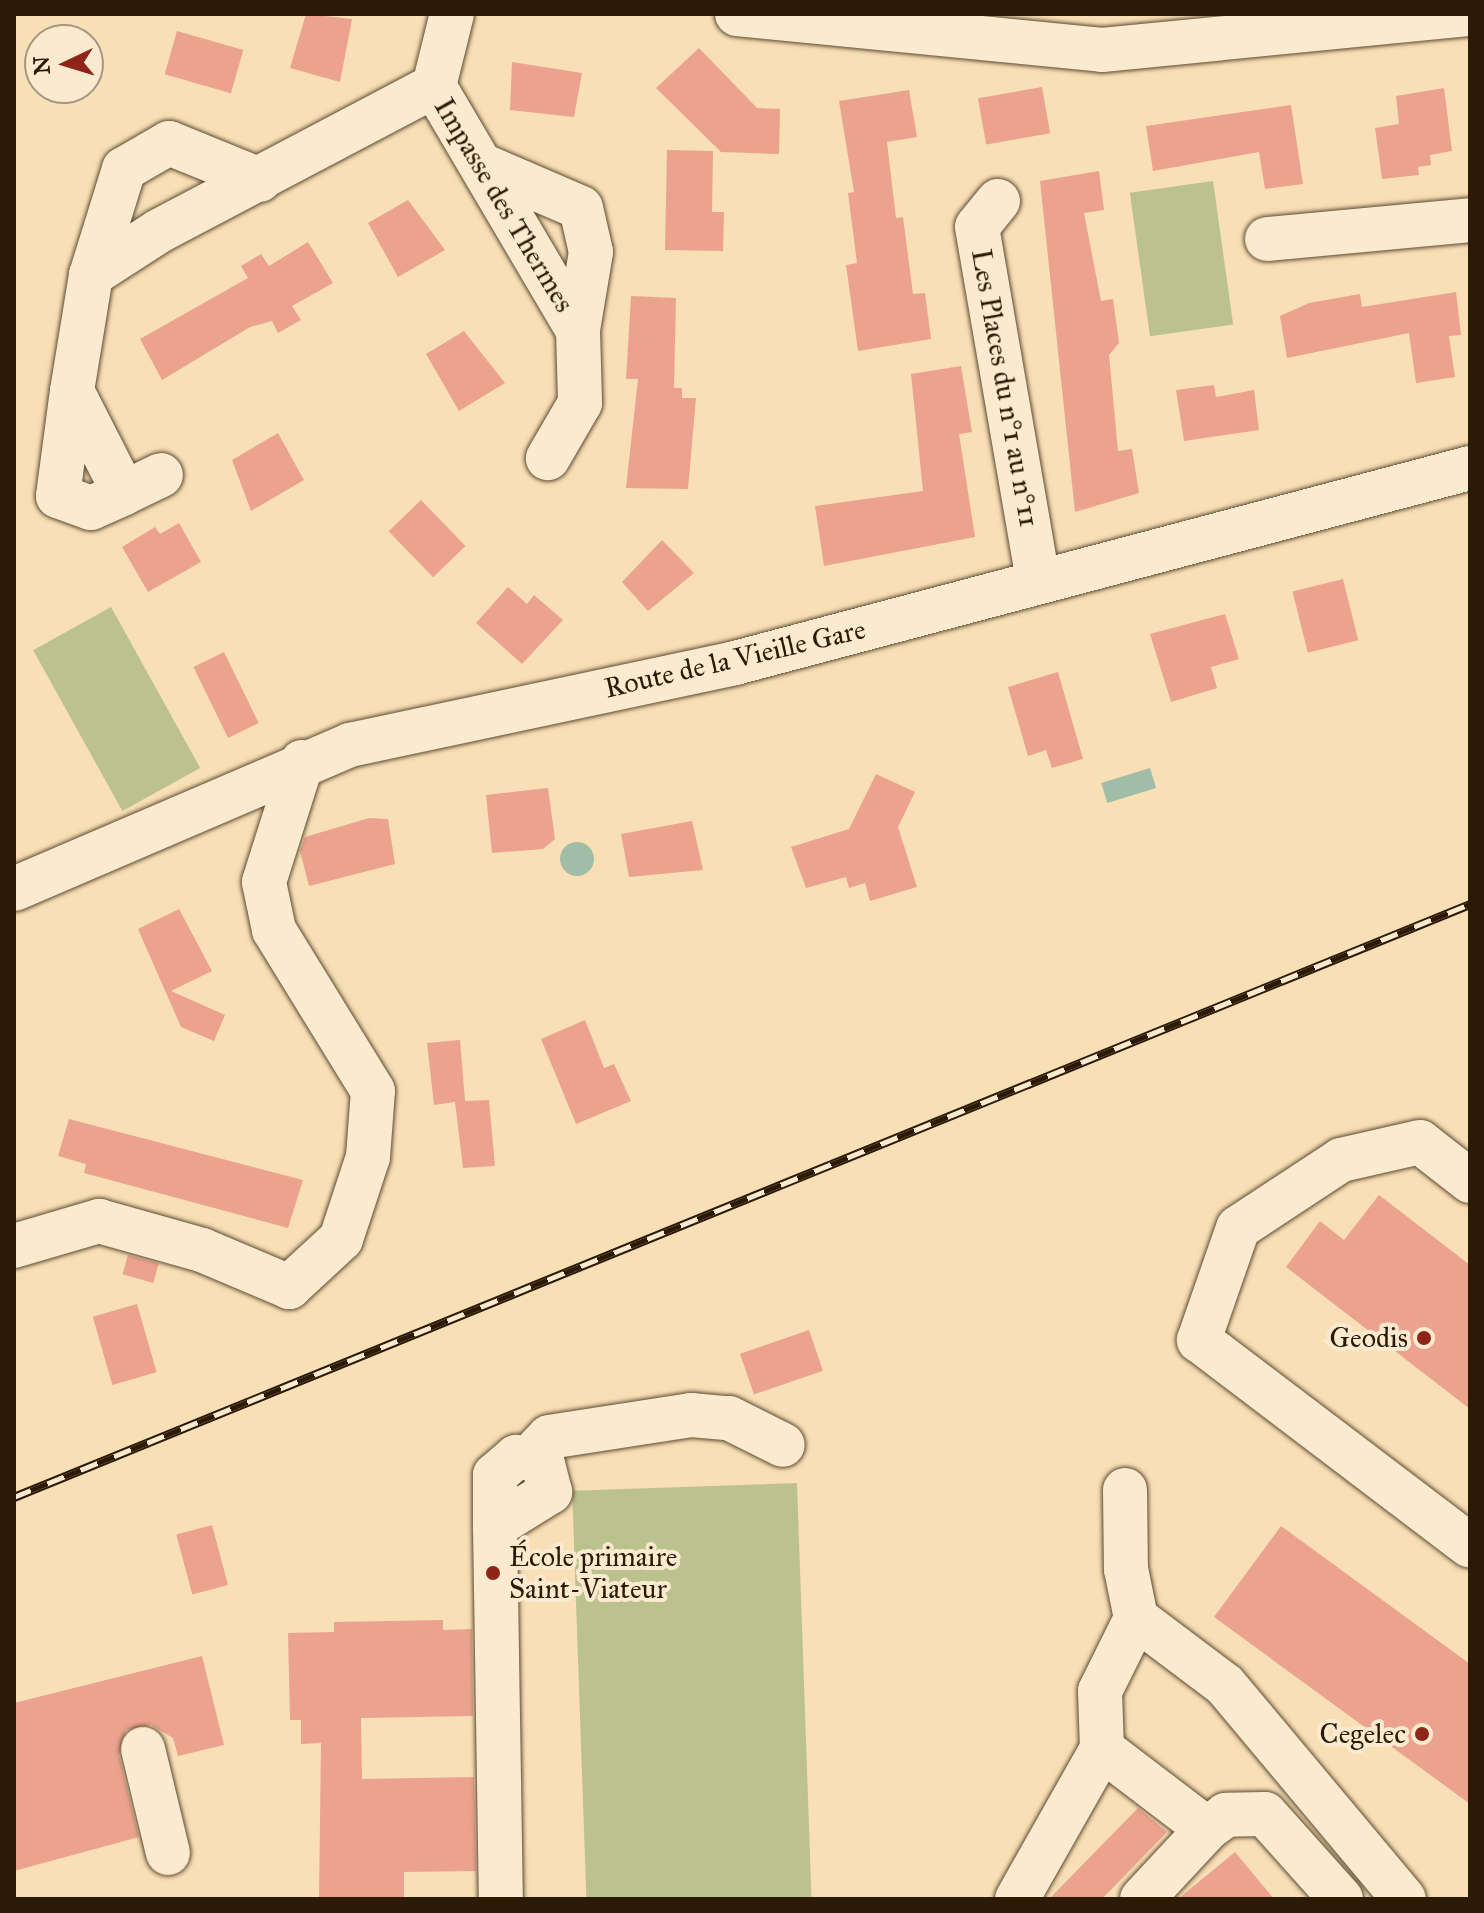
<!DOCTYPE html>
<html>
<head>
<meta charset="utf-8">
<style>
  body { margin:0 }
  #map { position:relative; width:1484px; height:1913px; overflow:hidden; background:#f8dfb5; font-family:"IM FELL Great Primer",serif }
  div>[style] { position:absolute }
  .green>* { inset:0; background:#bcc28e; transform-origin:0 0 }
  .water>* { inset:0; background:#9fbda7; transform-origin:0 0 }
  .round { border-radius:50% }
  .building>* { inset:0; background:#eba38f; transform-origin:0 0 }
  .roads { filter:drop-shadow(0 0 2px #5e4b32) drop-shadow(0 0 2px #5e4b32) }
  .minor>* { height:44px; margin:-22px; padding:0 22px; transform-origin:22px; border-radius:22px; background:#faeacf }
  .rail>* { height:9px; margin-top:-4.5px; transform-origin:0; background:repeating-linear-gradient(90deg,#faeacf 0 18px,#2b1a06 0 36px); box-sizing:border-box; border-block:2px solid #2b1a06 }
  .dots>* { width:22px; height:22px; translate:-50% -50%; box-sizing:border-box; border:4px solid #faeacf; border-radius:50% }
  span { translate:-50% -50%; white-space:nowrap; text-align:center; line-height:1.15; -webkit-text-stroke:8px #faeacf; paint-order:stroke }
  .street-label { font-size:28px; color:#2b1a06 }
  .poi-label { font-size:28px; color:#2b1a06 }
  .right { translate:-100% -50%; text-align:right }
  .left { translate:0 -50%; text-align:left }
  .frame { position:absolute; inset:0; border:16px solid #2b1a06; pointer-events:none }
  .north { position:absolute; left:24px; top:24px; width:80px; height:80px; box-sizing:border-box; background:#faeacf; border:2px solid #a7977f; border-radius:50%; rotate:266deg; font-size:22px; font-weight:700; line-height:32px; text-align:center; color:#2b1a06 }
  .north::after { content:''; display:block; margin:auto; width:28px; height:36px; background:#8f2418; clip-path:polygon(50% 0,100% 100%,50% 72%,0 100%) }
</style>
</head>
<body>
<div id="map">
  <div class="green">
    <div style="left:1213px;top:181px;width:145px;height:84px;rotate:82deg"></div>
    <div style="left:111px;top:607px;width:184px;height:89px;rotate:61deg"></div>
    <div style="left:797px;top:1483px;width:416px;height:225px;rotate:88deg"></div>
  </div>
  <div class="water">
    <div style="left:1150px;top:768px;width:21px;height:51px;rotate:73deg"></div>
    <div class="round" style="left:560px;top:842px;width:34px;height:34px"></div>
  </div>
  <div class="building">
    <div style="clip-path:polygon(306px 14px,352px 19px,340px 82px,290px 68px)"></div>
    <div style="left:177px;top:31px;width:69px;height:45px;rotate:16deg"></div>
    <div style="clip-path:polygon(699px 48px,757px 108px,780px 109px,779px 154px,721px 152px,656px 88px)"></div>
    <div style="clip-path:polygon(512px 62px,582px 73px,574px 117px,510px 110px)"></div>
    <div style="left:1042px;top:87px;width:47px;height:65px;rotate:80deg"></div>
    <div style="clip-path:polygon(1444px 88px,1452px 151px,1430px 155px,1431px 165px,1418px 167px,1419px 175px,1382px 179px,1375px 128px,1399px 124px,1396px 96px)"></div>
    <div style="clip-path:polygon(909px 90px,917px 137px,887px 142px,896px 218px,903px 217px,913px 294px,925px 293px,931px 339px,858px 351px,846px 265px,857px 263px,848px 193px,854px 192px,839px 101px)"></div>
    <div style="clip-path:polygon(1291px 105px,1303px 184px,1265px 189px,1259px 152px,1153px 171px,1146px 126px)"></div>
    <div style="clip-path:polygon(667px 150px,713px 151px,712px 212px,724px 212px,723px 251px,665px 250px)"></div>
    <div style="clip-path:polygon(1099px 171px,1104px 210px,1084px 213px,1101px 301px,1113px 299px,1119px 343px,1109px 355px,1118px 451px,1132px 449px,1139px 493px,1075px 512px,1040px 181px)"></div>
    <div style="clip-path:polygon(408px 200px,445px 250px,398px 277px,368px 223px)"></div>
    <div style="clip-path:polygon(308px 242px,333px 283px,292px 306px,301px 320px,278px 333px,272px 321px,250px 327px,162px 380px,140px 339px,248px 278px,241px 266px,261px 254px,269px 266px)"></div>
    <div style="clip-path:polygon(1456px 292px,1461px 335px,1449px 336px,1455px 377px,1416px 383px,1409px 333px,1287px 358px,1280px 316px,1309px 303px,1360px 294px,1362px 307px)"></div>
    <div style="clip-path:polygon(631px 296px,676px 298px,674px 388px,682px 388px,682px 398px,696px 398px,688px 489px,626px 488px,638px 379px,626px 379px)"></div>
    <div style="clip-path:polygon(464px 331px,505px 383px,459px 411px,426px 354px)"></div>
    <div style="clip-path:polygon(961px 366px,972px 432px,959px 434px,975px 537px,824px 566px,815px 506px,923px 491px,911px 374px)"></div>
    <div style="clip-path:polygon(1214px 385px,1216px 397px,1254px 390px,1259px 430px,1184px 441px,1176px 390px)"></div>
    <div style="clip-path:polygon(278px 433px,304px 480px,251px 511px,232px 460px)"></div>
    <div style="left:421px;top:500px;width:64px;height:45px;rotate:46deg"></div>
    <div style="clip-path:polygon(179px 523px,201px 562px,148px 592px,122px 547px,155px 527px,160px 534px)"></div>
    <div style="clip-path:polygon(662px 540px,694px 573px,648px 611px,622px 582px)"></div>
    <div style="left:1343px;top:579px;width:63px;height:52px;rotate:76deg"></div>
    <div style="clip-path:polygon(508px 587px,527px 604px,534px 595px,563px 620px,522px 664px,476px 623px)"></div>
    <div style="clip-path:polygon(1225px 614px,1239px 659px,1211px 667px,1217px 688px,1171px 702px,1150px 634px)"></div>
    <div style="left:224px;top:652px;width:79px;height:34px;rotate:64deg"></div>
    <div style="clip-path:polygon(1058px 672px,1083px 759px,1052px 768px,1046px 750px,1028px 756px,1008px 687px)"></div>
    <div style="clip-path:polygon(876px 774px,915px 792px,898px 827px,917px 887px,870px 901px,865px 883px,849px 888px,846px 877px,806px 888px,791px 847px,849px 829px)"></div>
    <div style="clip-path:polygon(548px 788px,555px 839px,543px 849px,492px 853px,486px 795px)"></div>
    <div style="clip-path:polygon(369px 818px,388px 819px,395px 864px,309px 886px,300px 851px,305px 837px)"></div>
    <div style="clip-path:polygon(692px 821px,703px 870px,629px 877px,621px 834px)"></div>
    <div style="clip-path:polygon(179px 909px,212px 971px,171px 991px,225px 1015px,214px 1041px,181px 1027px,138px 929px)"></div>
    <div style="clip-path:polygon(585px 1020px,604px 1068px,614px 1064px,631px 1101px,576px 1124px,541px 1039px)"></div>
    <div style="clip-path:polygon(460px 1040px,465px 1101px,489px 1100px,495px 1166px,463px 1168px,455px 1102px,434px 1105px,427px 1043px)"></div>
    <div style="clip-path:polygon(69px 1119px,303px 1180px,288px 1228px,84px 1173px,86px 1164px,58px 1156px)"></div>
    <div style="clip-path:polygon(1379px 1195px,1470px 1265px,1470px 1409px,1286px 1267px,1320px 1221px,1344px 1240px)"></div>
    <div style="left:128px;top:1255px;width:32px;height:20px;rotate:16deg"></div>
    <div style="left:137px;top:1304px;width:71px;height:46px;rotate:74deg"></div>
    <div style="left:809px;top:1330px;width:43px;height:73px;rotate:71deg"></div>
    <div style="left:212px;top:1525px;width:62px;height:37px;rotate:75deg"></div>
    <div style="clip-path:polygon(1281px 1526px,1470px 1664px,1470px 1804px,1214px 1617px)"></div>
    <div style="clip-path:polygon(443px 1620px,443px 1630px,472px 1629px,473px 1716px,361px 1718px,362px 1779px,474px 1777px,476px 1871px,404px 1872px,404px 1899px,319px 1899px,321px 1743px,301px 1744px,301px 1720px,290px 1720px,288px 1633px,334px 1632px,334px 1622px)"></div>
    <div style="clip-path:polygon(202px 1656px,224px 1745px,178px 1756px,173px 1738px,151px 1725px,126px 1730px,119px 1755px,139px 1837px,14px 1871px,14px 1703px)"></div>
    <div style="clip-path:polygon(1138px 1808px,1167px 1832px,1102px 1899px,1049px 1899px)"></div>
    <div style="clip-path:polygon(1235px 1852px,1274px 1899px,1178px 1899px)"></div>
  </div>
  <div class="roads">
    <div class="minor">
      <div style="left:737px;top:14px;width:367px;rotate:5.6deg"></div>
      <div style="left:1102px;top:50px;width:370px;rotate:-5.6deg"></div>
      <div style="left:434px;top:86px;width:283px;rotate:59.5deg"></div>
      <div style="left:578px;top:330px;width:73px;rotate:88.4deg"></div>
      <div style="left:580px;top:403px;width:64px;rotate:120.2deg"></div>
      <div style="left:486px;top:167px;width:103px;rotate:23.3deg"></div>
      <div style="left:581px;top:208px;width:45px;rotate:77.2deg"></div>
      <div style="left:591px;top:252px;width:79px;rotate:99.5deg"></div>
      <div style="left:998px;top:201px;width:33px;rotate:129deg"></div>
      <div style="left:977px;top:227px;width:359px;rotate:80.2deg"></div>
      <div style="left:1267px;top:239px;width:204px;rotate:-5.3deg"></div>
      <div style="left:91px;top:275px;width:111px;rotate:-72.7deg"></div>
      <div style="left:124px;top:169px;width:52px;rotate:-30deg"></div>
      <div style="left:169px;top:143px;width:98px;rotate:22.1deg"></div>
      <div style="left:72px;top:391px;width:106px;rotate:97.6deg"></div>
      <div style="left:58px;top:496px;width:35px;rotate:20deg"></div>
      <div style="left:91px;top:508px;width:36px;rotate:-24deg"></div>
      <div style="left:124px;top:493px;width:114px;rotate:-117deg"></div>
      <div style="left:72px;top:391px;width:118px;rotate:-80.7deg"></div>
      <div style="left:91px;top:275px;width:81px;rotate:-32.9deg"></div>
      <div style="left:159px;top:231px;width:311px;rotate:-27.8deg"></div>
      <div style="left:434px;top:86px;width:74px;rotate:-76deg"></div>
      <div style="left:124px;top:493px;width:41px;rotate:-25.9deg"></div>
      <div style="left:14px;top:889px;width:366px;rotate:-23.2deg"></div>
      <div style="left:350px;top:745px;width:394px;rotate:-12deg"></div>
      <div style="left:735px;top:663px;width:760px;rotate:-14.86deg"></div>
      <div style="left:1470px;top:1181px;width:63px;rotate:-142deg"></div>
      <div style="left:1420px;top:1142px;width:81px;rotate:167.2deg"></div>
      <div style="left:1341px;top:1160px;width:123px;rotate:146.6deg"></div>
      <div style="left:1238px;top:1228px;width:119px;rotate:109.2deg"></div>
      <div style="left:1199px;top:1340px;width:340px;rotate:37.2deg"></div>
      <div style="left:14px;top:1246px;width:89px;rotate:-16.4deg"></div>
      <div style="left:99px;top:1221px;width:107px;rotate:15.7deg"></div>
      <div style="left:202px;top:1250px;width:95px;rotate:23deg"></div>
      <div style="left:289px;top:1287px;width:71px;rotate:-42.7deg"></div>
      <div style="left:341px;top:1239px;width:86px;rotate:-71.8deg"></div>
      <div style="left:368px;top:1157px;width:66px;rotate:-85.7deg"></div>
      <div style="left:373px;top:1091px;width:189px;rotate:-121.6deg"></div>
      <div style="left:274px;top:930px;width:49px;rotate:-101.8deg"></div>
      <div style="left:264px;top:882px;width:126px;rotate:-72.4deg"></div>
      <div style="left:529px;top:1458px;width:29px;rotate:-46deg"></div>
      <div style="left:549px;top:1437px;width:144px;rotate:-8.8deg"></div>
      <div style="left:691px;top:1415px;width:38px;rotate:5deg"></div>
      <div style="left:729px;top:1418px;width:60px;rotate:26.6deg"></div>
      <div style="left:1125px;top:1490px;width:79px;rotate:89.3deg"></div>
      <div style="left:1126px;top:1569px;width:50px;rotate:78.5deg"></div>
      <div style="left:495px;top:1526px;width:65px;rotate:-31.7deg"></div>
      <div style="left:550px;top:1492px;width:33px;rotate:-104deg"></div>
      <div style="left:542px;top:1460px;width:26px;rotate:-173deg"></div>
      <div style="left:516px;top:1457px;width:28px;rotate:139deg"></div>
      <div style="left:495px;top:1475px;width:51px;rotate:90deg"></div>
      <div style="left:495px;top:1526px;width:373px;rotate:89.1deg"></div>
      <div style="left:143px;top:1749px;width:107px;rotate:76.5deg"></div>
      <div style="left:1017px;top:1899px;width:172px;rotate:-60.5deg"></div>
      <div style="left:1142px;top:1899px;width:96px;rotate:-47.1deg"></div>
      <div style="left:1341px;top:1899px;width:114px;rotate:-131.8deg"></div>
      <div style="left:1265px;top:1814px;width:39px;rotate:179deg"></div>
      <div style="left:1226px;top:1815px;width:24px;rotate:144deg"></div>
      <div style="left:1207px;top:1829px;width:132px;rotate:-142.7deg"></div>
      <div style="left:1102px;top:1749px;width:58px;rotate:-92deg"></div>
      <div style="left:1100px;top:1691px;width:81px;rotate:-63.7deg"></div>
      <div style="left:1136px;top:1618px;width:111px;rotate:37deg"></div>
      <div style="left:1225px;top:1685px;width:279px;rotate:50.1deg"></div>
    </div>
  </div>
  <div class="rail">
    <div style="left:14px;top:1497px;width:1572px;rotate:-22.16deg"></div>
  </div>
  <div class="dots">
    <div style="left:1424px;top:1338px;background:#8f2418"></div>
    <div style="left:493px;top:1573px;background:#8f2418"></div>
    <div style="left:1422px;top:1734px;background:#8f2418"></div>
  </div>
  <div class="street-label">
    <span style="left:504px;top:205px;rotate:59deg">Impasse des Thermes</span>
    <span style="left:1005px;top:388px;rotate:80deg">Les Places du n°1 au n°11</span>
    <span style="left:735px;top:659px;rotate:-13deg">Route de la Vieille Gare</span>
  </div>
  <div class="poi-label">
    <span class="right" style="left:1408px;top:1338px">Geodis</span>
    <span class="left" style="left:509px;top:1573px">École primaire<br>Saint-Viateur</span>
    <span class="right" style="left:1406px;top:1734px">Cegelec</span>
  </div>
  <div class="frame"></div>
  <div class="north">N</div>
</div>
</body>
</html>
